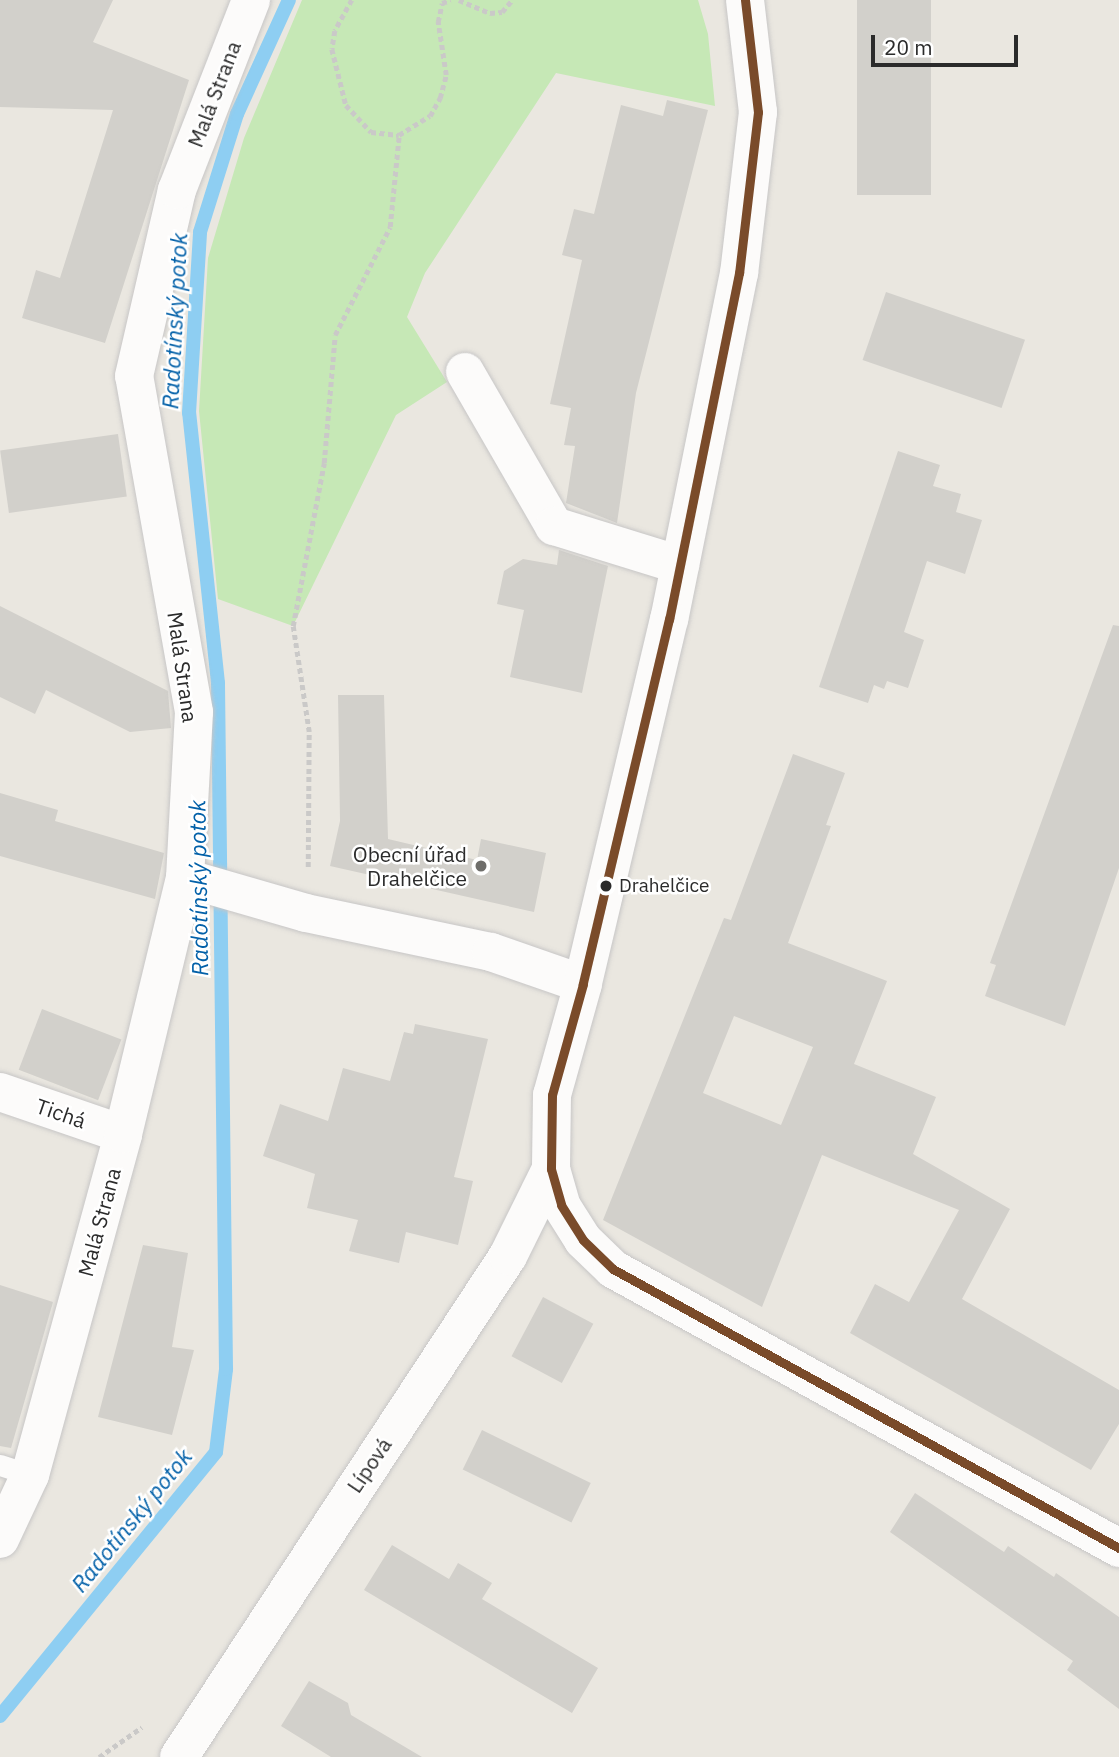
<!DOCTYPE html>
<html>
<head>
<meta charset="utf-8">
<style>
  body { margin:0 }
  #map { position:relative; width:1119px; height:1757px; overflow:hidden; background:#eae7e0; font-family:"IBM Plex Sans",sans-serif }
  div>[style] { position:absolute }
  .green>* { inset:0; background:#c6e8b6 }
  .stream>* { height:14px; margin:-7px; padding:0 7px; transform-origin:7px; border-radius:7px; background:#8ecef2 }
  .building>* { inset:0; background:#d2d0cb; transform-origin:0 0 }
  .path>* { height:4.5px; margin-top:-2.25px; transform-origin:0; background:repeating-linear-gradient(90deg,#cac9c8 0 5px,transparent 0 8.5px) }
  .roads { filter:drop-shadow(0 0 2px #c7c6c6) drop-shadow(0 0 2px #c7c6c6) }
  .lane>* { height:21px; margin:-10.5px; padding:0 10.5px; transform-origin:10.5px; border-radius:10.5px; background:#fcfbfa }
  .street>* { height:38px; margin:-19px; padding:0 19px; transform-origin:19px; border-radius:19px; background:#fcfbfa }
  .secondary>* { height:38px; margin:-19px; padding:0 19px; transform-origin:19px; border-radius:19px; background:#fcfbfa }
  .bus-1>* { height:9px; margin:-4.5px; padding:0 4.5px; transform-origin:4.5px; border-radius:4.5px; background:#7a4b2a }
  .dots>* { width:19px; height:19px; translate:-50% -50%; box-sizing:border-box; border:4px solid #fff; border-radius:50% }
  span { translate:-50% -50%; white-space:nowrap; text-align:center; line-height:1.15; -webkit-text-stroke:5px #fff; paint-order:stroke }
  .bus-label { font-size:19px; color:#2b2b2b }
  .left { translate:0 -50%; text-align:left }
  .street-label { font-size:21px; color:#2b2b2b }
  .poi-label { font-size:21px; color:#2b2b2b }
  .right { translate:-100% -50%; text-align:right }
  .water-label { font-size:23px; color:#0260a8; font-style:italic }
  .scale { position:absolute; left:871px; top:35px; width:147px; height:32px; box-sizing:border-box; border:4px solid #2b2b2b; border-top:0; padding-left:9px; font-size:21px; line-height:24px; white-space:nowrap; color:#2b2b2b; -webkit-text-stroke:5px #fff; paint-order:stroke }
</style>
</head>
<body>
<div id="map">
  <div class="green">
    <div style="clip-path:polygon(302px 0,698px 0,708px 34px,715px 106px,556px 73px,425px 273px,407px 317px,447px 382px,396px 415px,293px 626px,218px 599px,199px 411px,208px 258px,244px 138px)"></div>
  </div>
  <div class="stream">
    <div style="left:0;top:1716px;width:341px;rotate:-50.7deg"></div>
    <div style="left:216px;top:1452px;width:84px;rotate:-83.1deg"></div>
    <div style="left:226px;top:1369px;width:686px;rotate:-90.67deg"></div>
    <div style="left:218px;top:683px;width:272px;rotate:-96.1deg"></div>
    <div style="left:189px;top:413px;width:181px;rotate:-86.5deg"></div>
    <div style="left:200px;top:232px;width:124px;rotate:-72.6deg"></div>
    <div style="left:237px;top:114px;width:125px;rotate:-65.5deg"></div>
  </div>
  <div class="building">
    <div style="clip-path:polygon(0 0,113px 0,93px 42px,189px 80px,105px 343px,22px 318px,36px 270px,60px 278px,113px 110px,0 107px)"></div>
    <div style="left:857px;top:0;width:74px;height:195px"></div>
    <div style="clip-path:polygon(667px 100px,708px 110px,636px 393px,617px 523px,566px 503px,575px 446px,564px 445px,571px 408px,550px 404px,582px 260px,562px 255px,574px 209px,594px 214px,621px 105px,663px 116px)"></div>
    <div style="left:886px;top:292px;width:147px;height:72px;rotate:19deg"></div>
    <div style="left:118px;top:434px;width:63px;height:119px;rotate:82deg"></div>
    <div style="clip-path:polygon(898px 451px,940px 465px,933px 486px,961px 494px,956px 512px,982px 520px,965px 574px,927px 561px,904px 632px,924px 640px,908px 688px,887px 681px,884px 689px,874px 685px,868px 703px,819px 687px)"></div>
    <div style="clip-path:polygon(559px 550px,608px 566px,582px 693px,510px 677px,524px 610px,497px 604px,504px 571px,523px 559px,557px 565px)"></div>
    <div style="clip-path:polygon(0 606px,168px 691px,171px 728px,130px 732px,46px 690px,35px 714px,0 697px)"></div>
    <div style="clip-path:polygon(1113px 625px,1119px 626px,1119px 868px,1065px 1026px,985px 996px,996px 965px,990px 963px)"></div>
    <div style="clip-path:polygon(338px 695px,384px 695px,388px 839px,477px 860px,481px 839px,546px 853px,534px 912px,330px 866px,340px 821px)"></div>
    <div style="clip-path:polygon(evenodd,793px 754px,845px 773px,826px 825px,831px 826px,788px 943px,887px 981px,854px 1064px,936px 1097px,913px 1154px,1010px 1209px,962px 1299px,1119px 1390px,1119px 1424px,1091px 1470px,850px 1333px,875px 1284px,909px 1302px,959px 1210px,822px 1155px,762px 1307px,603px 1220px,724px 918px,731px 920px,793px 754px,734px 1016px,813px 1047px,781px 1125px,703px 1093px,734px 1016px)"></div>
    <div style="clip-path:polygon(0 793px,58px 810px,55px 821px,164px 853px,155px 899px,0 856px)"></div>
    <div style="left:42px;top:1009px;width:85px;height:65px;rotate:21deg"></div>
    <div style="clip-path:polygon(415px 1024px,488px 1039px,454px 1177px,473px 1181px,458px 1245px,406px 1232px,399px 1263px,349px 1251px,358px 1220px,307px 1208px,315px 1174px,263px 1156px,280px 1104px,328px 1121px,343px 1068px,390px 1081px,404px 1032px,413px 1034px)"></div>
    <div style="clip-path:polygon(143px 1245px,188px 1253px,172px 1347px,194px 1350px,172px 1435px,98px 1417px)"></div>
    <div style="clip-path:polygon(0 1285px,53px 1302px,11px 1448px,0 1446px)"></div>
    <div style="left:543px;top:1297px;width:57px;height:67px;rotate:28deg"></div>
    <div style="left:482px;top:1430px;width:121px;height:44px;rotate:26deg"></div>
    <div style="clip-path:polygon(915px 1493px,1004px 1552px,1008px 1546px,1054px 1577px,1056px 1573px,1119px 1617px,1119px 1709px,1067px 1670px,1073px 1661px,890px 1532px)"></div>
    <div style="clip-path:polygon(392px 1545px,449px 1579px,458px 1563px,492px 1583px,482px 1599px,598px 1668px,572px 1713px,364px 1590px)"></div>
    <div style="clip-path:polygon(309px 1681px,348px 1703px,351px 1715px,422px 1757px,331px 1757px,281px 1726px)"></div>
  </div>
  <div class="path">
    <div style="left:352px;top:0;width:35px;rotate:119deg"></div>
    <div style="left:335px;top:31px;width:18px;rotate:99deg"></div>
    <div style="left:332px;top:49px;width:58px;rotate:76deg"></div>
    <div style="left:346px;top:105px;width:37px;rotate:47deg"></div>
    <div style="left:371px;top:132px;width:28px;rotate:6deg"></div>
    <div style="left:459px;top:0;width:34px;rotate:23deg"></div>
    <div style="left:490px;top:13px;width:12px;rotate:-5deg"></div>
    <div style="left:502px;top:12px;width:16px;rotate:-50deg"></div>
    <div style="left:308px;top:867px;width:135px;rotate:-89.6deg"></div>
    <div style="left:309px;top:732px;width:107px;rotate:-98.6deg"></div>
    <div style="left:293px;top:626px;width:166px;rotate:-79.2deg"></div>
    <div style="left:324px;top:463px;width:128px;rotate:-85.1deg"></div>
    <div style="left:335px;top:335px;width:121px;rotate:-63deg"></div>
    <div style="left:390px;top:227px;width:92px;rotate:-84.4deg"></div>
    <div style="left:399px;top:135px;width:36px;rotate:-32deg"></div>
    <div style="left:430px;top:116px;width:21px;rotate:-61deg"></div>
    <div style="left:440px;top:98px;width:24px;rotate:-75deg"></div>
    <div style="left:446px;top:75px;width:54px;rotate:-98.6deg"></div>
    <div style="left:438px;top:22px;width:19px;rotate:-78deg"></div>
    <div style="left:442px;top:3px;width:9px;rotate:-18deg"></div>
    <div style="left:99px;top:1757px;width:52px;rotate:-34.9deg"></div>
  </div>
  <div class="roads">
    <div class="lane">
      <div style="left:0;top:1465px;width:32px;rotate:18deg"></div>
    </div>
    <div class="street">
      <div style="left:465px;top:372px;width:178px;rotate:60deg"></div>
      <div style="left:554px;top:526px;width:132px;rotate:17.2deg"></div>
      <div style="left:185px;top:878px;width:126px;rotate:16.1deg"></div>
      <div style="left:306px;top:913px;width:189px;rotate:11.9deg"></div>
      <div style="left:491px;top:952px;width:97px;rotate:19.2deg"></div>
      <div style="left:0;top:1092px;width:130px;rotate:18.9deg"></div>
      <div style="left:0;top:1539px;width:71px;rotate:-64.9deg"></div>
      <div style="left:30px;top:1475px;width:353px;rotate:-74.7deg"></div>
      <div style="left:123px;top:1134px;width:263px;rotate:-76.4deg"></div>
      <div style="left:185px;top:878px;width:166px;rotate:-86.9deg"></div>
      <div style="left:194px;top:712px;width:341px;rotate:-100.1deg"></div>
      <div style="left:134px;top:376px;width:191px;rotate:-77deg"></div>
      <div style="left:177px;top:190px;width:204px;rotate:-68.7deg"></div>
      <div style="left:179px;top:1757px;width:599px;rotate:-56.71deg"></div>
      <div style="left:508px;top:1256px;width:97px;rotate:-63.7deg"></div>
    </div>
    <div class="secondary">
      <div style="left:745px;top:0;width:113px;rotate:83.4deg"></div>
      <div style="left:758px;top:112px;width:162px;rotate:96.7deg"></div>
      <div style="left:739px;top:273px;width:353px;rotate:101.4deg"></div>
      <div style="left:669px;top:619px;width:375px;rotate:103.3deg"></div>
      <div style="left:583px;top:984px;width:115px;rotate:105.6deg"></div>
      <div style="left:552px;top:1095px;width:74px;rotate:90.8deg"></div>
      <div style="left:551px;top:1169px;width:37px;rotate:74deg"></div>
      <div style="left:561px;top:1205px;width:41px;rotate:57.8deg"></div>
      <div style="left:583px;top:1240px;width:42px;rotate:44deg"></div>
      <div style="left:613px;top:1269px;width:578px;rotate:28.87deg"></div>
    </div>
  </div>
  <div class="bus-1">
    <div style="left:745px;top:0;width:113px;rotate:83.4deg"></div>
    <div style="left:758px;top:112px;width:162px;rotate:96.7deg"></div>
    <div style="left:739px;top:273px;width:353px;rotate:101.4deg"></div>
    <div style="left:669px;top:619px;width:375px;rotate:103.3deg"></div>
    <div style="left:583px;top:984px;width:115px;rotate:105.6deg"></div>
    <div style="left:552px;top:1095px;width:74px;rotate:90.8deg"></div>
    <div style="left:551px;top:1169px;width:37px;rotate:74deg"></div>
    <div style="left:561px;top:1205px;width:41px;rotate:57.8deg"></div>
    <div style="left:583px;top:1240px;width:42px;rotate:44deg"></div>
    <div style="left:613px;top:1269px;width:578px;rotate:28.87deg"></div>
  </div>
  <div class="dots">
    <div style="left:481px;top:866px;background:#6e6d6a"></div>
    <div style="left:606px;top:886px;background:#2b2b2b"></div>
  </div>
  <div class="bus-label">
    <span class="left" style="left:619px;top:886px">Drahelčice</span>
  </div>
  <div class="street-label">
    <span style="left:214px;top:94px;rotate:-69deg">Malá Strana</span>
    <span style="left:183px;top:667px;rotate:82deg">Malá Strana</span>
    <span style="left:61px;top:1113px;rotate:19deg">Tichá</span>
    <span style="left:99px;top:1222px;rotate:-75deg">Malá Strana</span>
    <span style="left:369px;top:1465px;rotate:-56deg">Lípová</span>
  </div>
  <div class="poi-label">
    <span class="right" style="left:467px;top:866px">Obecní úřad<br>Drahelčice</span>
  </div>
  <div class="water-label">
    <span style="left:174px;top:321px;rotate:-87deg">Radotínský potok</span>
    <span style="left:198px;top:888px;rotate:-91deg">Radotínský potok</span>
    <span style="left:131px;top:1520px;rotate:-51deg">Radotínský potok</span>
  </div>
  <div class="scale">20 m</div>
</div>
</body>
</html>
